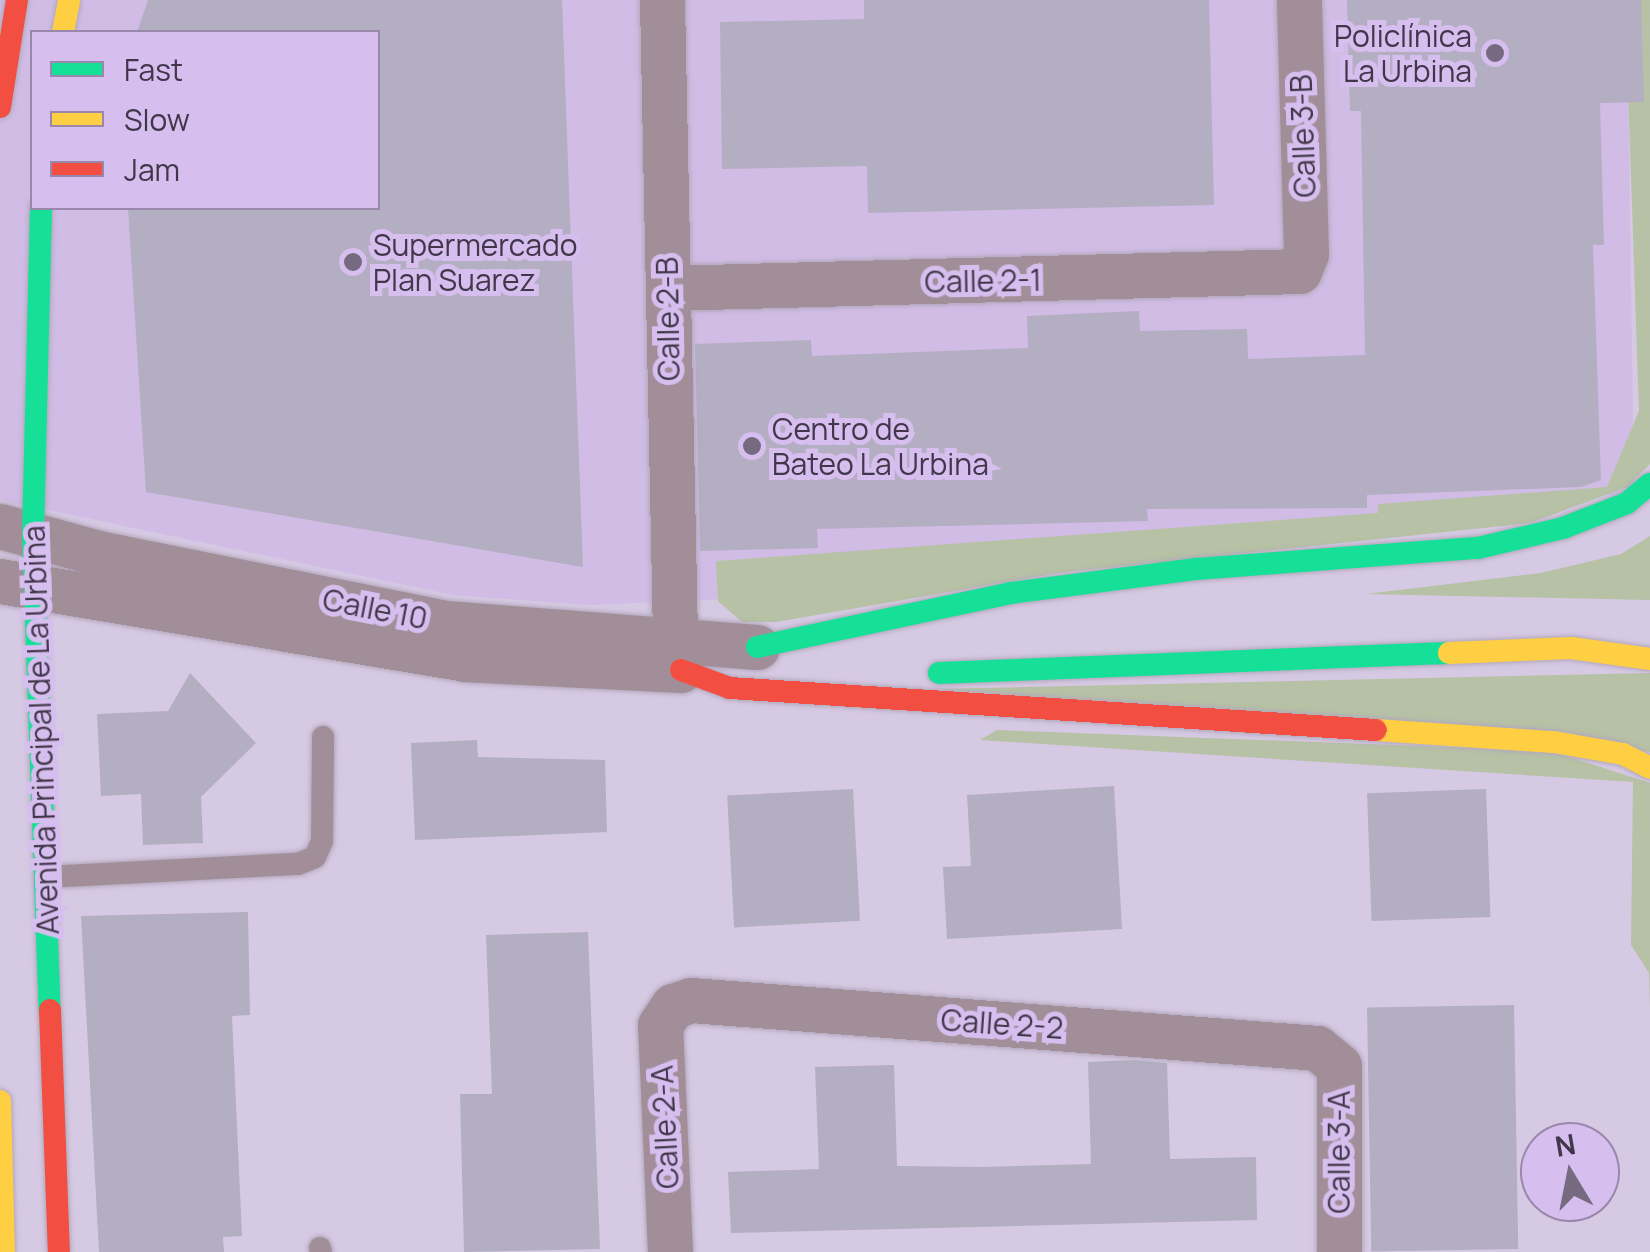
<!DOCTYPE html>
<html>
<head>
<meta charset="utf-8">
<style>
  body { margin:0 }
  #map { position:relative; width:1650px; height:1252px; overflow:hidden; background:#d6c9e3; font-family:Manrope,sans-serif }
  div>[style] { position:absolute }
  .built>* { inset:0; background:#d0bce5 }
  .green>* { inset:0; background:#b6c1a5 }
  .building>* { inset:0; background:#b4aec2; transform-origin:0 0 }
  .roads { filter:drop-shadow(0 0 2px #b2a8bc) drop-shadow(0 0 2px #b2a8bc) }
  .lane>* { height:22px; margin:-11px; padding:0 11px; transform-origin:11px; border-radius:11px; background:#a28e98 }
  .street>* { height:45px; margin:-22.5px; padding:0 22.5px; transform-origin:22.5px; border-radius:22.5px; background:#a28e98 }
  .fast>* { height:22px; margin:-11px; padding:0 11px; transform-origin:11px; border-radius:11px; background:#16e098 }
  .slow>* { height:22px; margin:-11px; padding:0 11px; transform-origin:11px; border-radius:11px; background:#ffcf43 }
  .jam>* { height:22px; margin:-11px; padding:0 11px; transform-origin:11px; border-radius:11px; background:#f24e42 }
  .dots>* { width:28px; height:28px; translate:-50% -50%; box-sizing:border-box; border:5px solid #d6beee; border-radius:50% }
  span { translate:-50% -50%; white-space:nowrap; text-align:center; line-height:1.15; -webkit-text-stroke:10px #d6beee; paint-order:stroke }
  .poi-label { font-size:30px; color:#41374a }
  .right { translate:-100% -50%; text-align:right }
  .left { translate:0 -50%; text-align:left }
  .street-label { font-size:30px; color:#41374a }
  .legend { position:absolute; left:30px; top:30px; width:350px; height:180px; box-sizing:border-box; background:#d6beee; border:2px solid #9a88ac; margin:0; padding:12px 18px; list-style:none; font-size:30px; color:#41374a }
  .legend li { display:flex; align-items:center; gap:20px; height:50px }
  .legend b { width:50px; border:2px solid #9a88ac }
  .north { position:absolute; left:1520px; top:1122px; width:100px; height:100px; box-sizing:border-box; background:#d6beee; border:2px solid #9a88ac; border-radius:50%; rotate:350deg; font-size:28px; font-weight:700; line-height:40px; text-align:center; color:#41374a }
  .north::after { content:''; display:block; margin:auto; width:35px; height:45px; background:#756a80; clip-path:polygon(50% 0,100% 100%,50% 72%,0 100%) }
</style>
</head>
<body>
<div id="map">
  <div class="built">
    <div style="clip-path:polygon(evenodd,0 0,1627px 0,1634px 492px,750px 598px,590px 605px,453px 595px,0 500px,0 0,32px 32px,378px 32px,378px 208px,32px 208px,32px 32px)"></div>
  </div>
  <div class="green">
    <div style="clip-path:polygon(1625px 0,1650px 0,1650px 464px,1627px 487px,1530px 523px,1058px 573px,776px 622px,742px 622px,718px 601px,716px 561px,1378px 513px,1378px 504px,1607px 487px,1639px 411px)"></div>
    <div style="clip-path:polygon(1650px 536px,1650px 600px,1366px 594px,1541px 573px,1621px 554px)"></div>
    <div style="clip-path:polygon(1650px 673px,1650px 752px,937px 689px)"></div>
    <div style="clip-path:polygon(997px 730px,1551px 751px,1650px 783px,1650px 1010px,1649px 973px,1631px 945px,1633px 782px,980px 740px)"></div>
  </div>
  <div class="building">
    <div style="clip-path:polygon(148px 0,562px 0,583px 567px,146px 492px,128px 208px,378px 208px,378px 32px,137px 32px)"></div>
    <div style="clip-path:polygon(864px 0,1209px 0,1214px 205px,868px 213px,867px 166px,722px 169px,720px 22px,864px 19px)"></div>
    <div style="clip-path:polygon(1347px 0,1641px 0,1644px 102px,1600px 103px,1604px 245px,1593px 245px,1601px 480px,1581px 487px,1367px 495px,1367px 508px,1147px 509px,1148px 521px,817px 529px,818px 548px,700px 551px,695px 344px,811px 340px,812px 356px,1028px 348px,1027px 316px,1139px 311px,1140px 331px,1247px 329px,1248px 359px,1365px 355px,1361px 111px,1350px 111px)"></div>
    <div style="clip-path:polygon(190px 673px,256px 743px,201px 797px,203px 843px,143px 845px,141px 794px,101px 796px,97px 714px,168px 711px)"></div>
    <div style="clip-path:polygon(477px 740px,478px 757px,605px 760px,607px 832px,415px 840px,411px 743px)"></div>
    <div style="clip-path:polygon(1114px 786px,1122px 929px,947px 939px,943px 867px,971px 866px,967px 795px)"></div>
    <div style="left:853px;top:789px;width:132px;height:126px;rotate:87deg"></div>
    <div style="left:1486px;top:789px;width:128px;height:119px;rotate:88deg"></div>
    <div style="clip-path:polygon(248px 912px,250px 1015px,232px 1016px,242px 1236px,223px 1237px,224px 1252px,99px 1252px,81px 916px)"></div>
    <div style="clip-path:polygon(588px 932px,600px 1249px,464px 1252px,460px 1094px,492px 1094px,486px 935px)"></div>
    <div style="left:1514px;top:1005px;width:244px;height:147px;rotate:89deg"></div>
    <div style="clip-path:polygon(1134px 1060px,1167px 1063px,1170px 1159px,1256px 1157px,1257px 1220px,731px 1233px,728px 1172px,819px 1169px,815px 1067px,894px 1065px,897px 1166px,983px 1167px,1091px 1164px,1088px 1062px)"></div>
  </div>
  <div class="roads">
    <div class="lane">
      <div style="left:46px;top:877px;width:252px;rotate:-3deg"></div>
      <div style="left:298px;top:864px;width:18px;rotate:-22deg"></div>
      <div style="left:315px;top:857px;width:17px;rotate:-66deg"></div>
      <div style="left:322px;top:841px;width:104px;rotate:-89.4deg"></div>
      <div style="left:320px;top:1248px;width:4px;rotate:76deg"></div>
    </div>
    <div class="street">
      <div style="left:662px;top:0;width:638px;rotate:88.83deg"></div>
      <div style="left:668px;top:288px;width:631px;rotate:-1.54deg"></div>
      <div style="left:1299px;top:271px;width:18px;rotate:-68deg"></div>
      <div style="left:1306px;top:254px;width:254px;rotate:-91.6deg"></div>
      <div style="left:0;top:526px;width:102px;rotate:15.4deg"></div>
      <div style="left:98px;top:553px;width:354px;rotate:11.4deg"></div>
      <div style="left:445px;top:623px;width:313px;rotate:4.4deg"></div>
      <div style="left:0;top:581px;width:471px;rotate:9.5deg"></div>
      <div style="left:464px;top:659px;width:217px;rotate:2.9deg"></div>
      <div style="left:670px;top:1252px;width:227px;rotate:-92.5deg"></div>
      <div style="left:660px;top:1025px;width:23px;rotate:-56deg"></div>
      <div style="left:673px;top:1006px;width:19px;rotate:-18deg"></div>
      <div style="left:691px;top:1000px;width:628px;rotate:4.38deg"></div>
      <div style="left:1317px;top:1048px;width:28px;rotate:39deg"></div>
      <div style="left:1339px;top:1066px;width:186px;rotate:90deg"></div>
    </div>
    <div class="fast">
      <div style="left:41px;top:208px;width:327px;rotate:91.4deg"></div>
      <div style="left:33px;top:535px;width:475px;rotate:88deg"></div>
      <div style="left:757px;top:647px;width:260px;rotate:-12deg"></div>
      <div style="left:1011px;top:593px;width:187px;rotate:-7.4deg"></div>
      <div style="left:1196px;top:569px;width:283px;rotate:-4.3deg"></div>
      <div style="left:1478px;top:548px;width:87px;rotate:-13.2deg"></div>
      <div style="left:1563px;top:528px;width:69px;rotate:-21.3deg"></div>
      <div style="left:1627px;top:503px;width:30px;rotate:-40deg"></div>
      <div style="left:939px;top:673px;width:510px;rotate:-2.25deg"></div>
    </div>
    <div class="slow">
      <div style="left:63px;top:32px;width:33px;rotate:-79deg"></div>
      <div style="left:1449px;top:653px;width:122px;rotate:-2.3deg"></div>
      <div style="left:1571px;top:648px;width:80px;rotate:7.9deg"></div>
      <div style="left:1376px;top:730px;width:178px;rotate:3.9deg"></div>
      <div style="left:1554px;top:742px;width:70px;rotate:9.9deg"></div>
      <div style="left:1623px;top:754px;width:30px;rotate:27deg"></div>
      <div style="left:0;top:1101px;width:151px;rotate:88.5deg"></div>
    </div>
    <div class="jam">
      <div style="left:0;top:107px;width:108px;rotate:-81deg"></div>
      <div style="left:681px;top:670px;width:52px;rotate:20.2deg"></div>
      <div style="left:730px;top:688px;width:647px;rotate:3.72deg"></div>
      <div style="left:50px;top:1010px;width:242px;rotate:87.9deg"></div>
    </div>
  </div>
  <div class="dots">
    <div style="left:1495px;top:53px;background:#756a80"></div>
    <div style="left:353px;top:262px;background:#756a80"></div>
    <div style="left:752px;top:446px;background:#756a80"></div>
  </div>
  <div class="poi-label">
    <span class="right" style="left:1472px;top:53px">Policlínica<br>La Urbina</span>
    <span class="left" style="left:373px;top:262px">Supermercado<br>Plan Suarez</span>
    <span class="left" style="left:772px;top:446px">Centro de<br>Bateo La Urbina</span>
  </div>
  <div class="street-label">
    <span style="left:1303px;top:136px;rotate:-92deg">Calle 3-B</span>
    <span style="left:983px;top:281px;rotate:-1deg">Calle 2-1</span>
    <span style="left:668px;top:319px;rotate:-91deg">Calle 2-B</span>
    <span style="left:375px;top:609px;rotate:11deg">Calle 10</span>
    <span style="left:41px;top:730px;rotate:-92deg">Avenida Principal de La Urbina</span>
    <span style="left:1002px;top:1024px;rotate:4deg">Calle 2-2</span>
    <span style="left:665px;top:1127px;rotate:-93deg">Calle 2-A</span>
    <span style="left:1339px;top:1152px;rotate:-90deg">Calle 3-A</span>
  </div>
  <ul class="legend">
  <li><b style="height:12px;background:#16e098"></b>Fast</li>
  <li><b style="height:12px;background:#ffcf43"></b>Slow</li>
  <li><b style="height:12px;background:#f24e42"></b>Jam</li>
  </ul>
  <div class="north">N</div>
</div>
</body>
</html>
